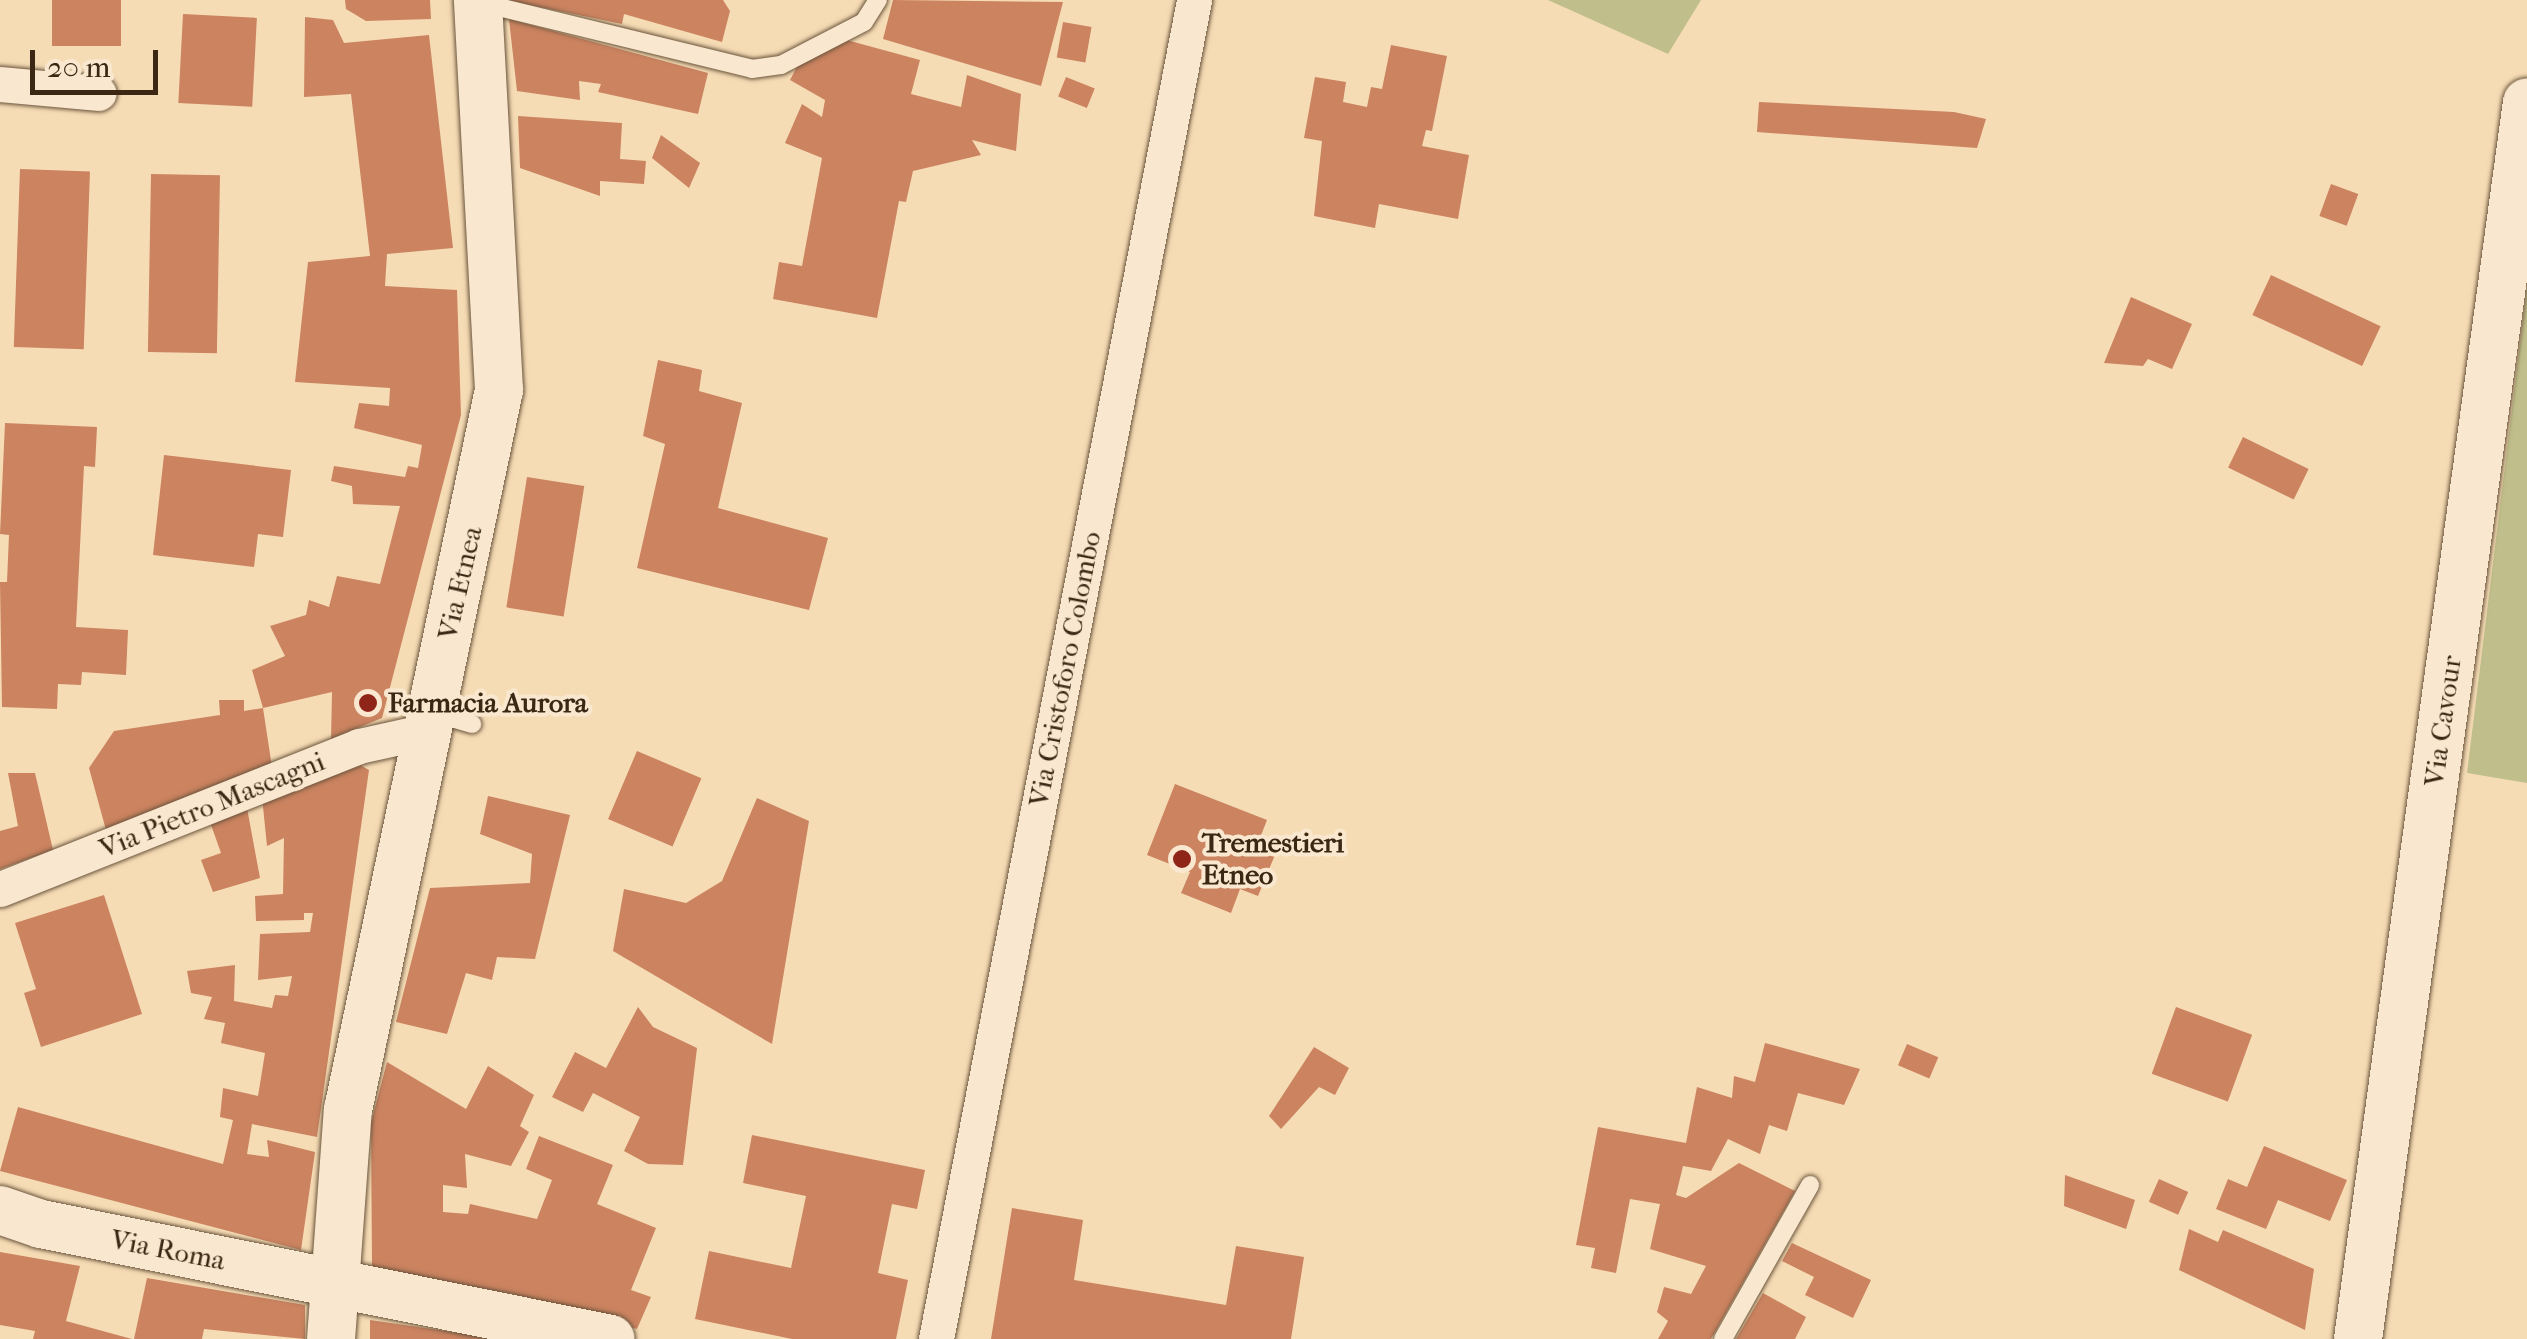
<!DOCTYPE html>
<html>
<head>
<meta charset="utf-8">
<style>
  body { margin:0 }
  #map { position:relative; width:2527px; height:1339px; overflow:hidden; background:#f6dcb5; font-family:"IM FELL French Canon",serif }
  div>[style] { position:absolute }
  .green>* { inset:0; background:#c0bf8b }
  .building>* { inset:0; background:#cb8360; transform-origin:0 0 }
  .roads { filter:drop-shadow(0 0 2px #6a543c) drop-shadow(0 0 2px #6a543c) }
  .lane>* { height:18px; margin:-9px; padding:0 9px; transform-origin:9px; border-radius:9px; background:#f9e8cf }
  .street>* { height:35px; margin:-17.5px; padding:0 17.5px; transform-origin:17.5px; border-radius:17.5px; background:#f9e8cf }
  .secondary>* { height:48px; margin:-24px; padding:0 24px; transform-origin:24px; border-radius:24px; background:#f9e8cf }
  .dots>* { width:28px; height:28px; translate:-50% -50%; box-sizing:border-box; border:5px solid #f9e8cf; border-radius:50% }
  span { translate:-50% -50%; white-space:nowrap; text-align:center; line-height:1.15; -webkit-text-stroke:8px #f9e8cf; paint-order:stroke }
  .street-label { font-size:28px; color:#3b2714 }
  .poi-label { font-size:28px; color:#3b2714; font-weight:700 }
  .left { translate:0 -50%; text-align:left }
  .scale { position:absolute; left:30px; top:50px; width:128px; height:45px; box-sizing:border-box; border:5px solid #3b2714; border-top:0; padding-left:12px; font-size:30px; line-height:35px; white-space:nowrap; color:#3b2714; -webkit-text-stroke:8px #f9e8cf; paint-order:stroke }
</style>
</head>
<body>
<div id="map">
  <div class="green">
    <div style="clip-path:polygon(1548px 0,1701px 0,1668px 54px)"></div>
    <div style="clip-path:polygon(2527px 288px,2527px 783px,2467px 773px)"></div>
  </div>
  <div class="building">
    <div style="left:52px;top:0;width:69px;height:46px"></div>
    <div style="clip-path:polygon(345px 0,430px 0,431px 19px,366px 21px,346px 9px)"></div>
    <div style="clip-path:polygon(506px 0,723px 0,730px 11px,722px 42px,624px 14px,622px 24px)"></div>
    <div style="clip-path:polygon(893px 0,1063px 2px,1041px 86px,883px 39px)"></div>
    <div style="left:183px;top:14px;width:74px;height:89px;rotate:3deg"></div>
    <div style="clip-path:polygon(305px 17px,333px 20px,344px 43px,429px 35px,453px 248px,387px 254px,385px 286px,457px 290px,461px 415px,382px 718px,331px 739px,332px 692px,263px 708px,272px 767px,106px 830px,89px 768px,114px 731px,220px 715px,219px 700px,244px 700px,244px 711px,263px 708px,252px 670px,285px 656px,270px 626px,306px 615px,309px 600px,329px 607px,337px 576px,380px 584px,400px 506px,353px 504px,352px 486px,331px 481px,334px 466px,405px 477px,408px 466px,418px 468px,422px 445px,354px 428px,359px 403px,389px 406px,390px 388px,295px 382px,308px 262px,370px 256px,351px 94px,304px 97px)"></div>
    <div style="clip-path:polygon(509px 19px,708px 73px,698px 114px,598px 92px,601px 84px,579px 81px,580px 100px,517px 91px)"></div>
    <div style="left:1063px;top:22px;width:29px;height:36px;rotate:10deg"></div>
    <div style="clip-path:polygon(843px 39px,920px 60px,911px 94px,961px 107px,967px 75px,1021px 94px,1016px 151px,972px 140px,981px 155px,913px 171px,906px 202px,899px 201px,877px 318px,773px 299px,779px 262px,802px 266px,822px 158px,785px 143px,802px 104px,822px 117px,825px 100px,790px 80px,799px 63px)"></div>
    <div style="clip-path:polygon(1391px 45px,1447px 56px,1432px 131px,1426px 130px,1422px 146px,1469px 155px,1458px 219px,1379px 204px,1375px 228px,1314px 216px,1322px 141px,1304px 138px,1315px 77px,1346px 82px,1343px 102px,1367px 107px,1371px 87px,1382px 89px)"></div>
    <div style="left:1066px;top:77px;width:31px;height:21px;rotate:22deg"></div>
    <div style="clip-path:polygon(1759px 102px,1954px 112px,1986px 119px,1977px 148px,1757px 132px)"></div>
    <div style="clip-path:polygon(518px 116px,622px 123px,620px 159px,646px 161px,644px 184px,600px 181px,600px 196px,520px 168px)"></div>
    <div style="clip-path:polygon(661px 135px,700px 163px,689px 188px,652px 158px)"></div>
    <div style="left:20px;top:169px;width:70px;height:178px;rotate:2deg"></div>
    <div style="left:151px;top:174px;width:69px;height:178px;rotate:1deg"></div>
    <div style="left:2331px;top:184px;width:29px;height:34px;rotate:20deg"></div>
    <div style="left:2271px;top:275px;width:121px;height:44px;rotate:25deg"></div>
    <div style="clip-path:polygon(2131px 297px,2192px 324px,2172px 369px,2148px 359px,2143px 366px,2104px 363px)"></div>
    <div style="clip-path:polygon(658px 360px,702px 370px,699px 391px,742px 403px,718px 508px,828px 538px,809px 610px,637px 568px,665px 444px,643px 436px)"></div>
    <div style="clip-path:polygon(5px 423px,97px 427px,95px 467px,84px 466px,76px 627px,128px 630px,126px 675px,82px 672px,81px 685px,58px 684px,57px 709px,2px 707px,0 582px,7px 582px,9px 535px,0 534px)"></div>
    <div style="left:2243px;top:437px;width:73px;height:34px;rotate:26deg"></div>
    <div style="clip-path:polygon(164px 455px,291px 470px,283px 537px,258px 534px,254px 567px,153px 555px)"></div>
    <div style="left:527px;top:477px;width:58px;height:132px;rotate:9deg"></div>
    <div style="left:637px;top:751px;width:70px;height:74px;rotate:23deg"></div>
    <div style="clip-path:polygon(360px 765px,369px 770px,317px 1137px,252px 1124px,247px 1154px,269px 1157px,267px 1140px,315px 1152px,301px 1250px,0 1171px,18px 1107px,223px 1164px,233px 1120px,220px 1117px,223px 1088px,258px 1096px,265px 1053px,221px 1043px,225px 1023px,204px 1019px,212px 997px,191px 993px,187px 971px,235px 965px,234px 1001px,272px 1008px,275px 995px,288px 996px,292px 976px,258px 980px,260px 934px,310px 932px,313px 913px,304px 913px,304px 920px,256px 921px,255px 896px,283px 894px,284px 838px,267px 846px,262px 797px)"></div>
    <div style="clip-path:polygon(8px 773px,35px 773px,53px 850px,0 869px,0 831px,18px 826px)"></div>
    <div style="clip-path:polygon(1175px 784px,1267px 820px,1258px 843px,1277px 850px,1258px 896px,1240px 889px,1231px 913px,1181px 893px,1190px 872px,1147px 855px)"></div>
    <div style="clip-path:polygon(488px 796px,570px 815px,535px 959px,497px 957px,492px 980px,466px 973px,447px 1034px,396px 1022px,430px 888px,530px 883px,532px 854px,480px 834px)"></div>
    <div style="clip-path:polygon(757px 798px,809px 821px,772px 1044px,613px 951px,624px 889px,686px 903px,722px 881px)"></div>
    <div style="clip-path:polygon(247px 808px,260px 878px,213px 892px,201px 860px,221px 853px,210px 822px)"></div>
    <div style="clip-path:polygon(104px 895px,142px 1014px,41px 1047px,24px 993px,36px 989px,15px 923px)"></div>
    <div style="clip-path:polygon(638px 1007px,653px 1027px,697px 1048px,683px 1165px,648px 1164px,624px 1151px,640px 1117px,593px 1093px,583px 1112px,552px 1097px,575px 1052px,606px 1068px)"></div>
    <div style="left:2176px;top:1007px;width:81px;height:71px;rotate:20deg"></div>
    <div style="clip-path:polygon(1765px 1043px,1860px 1069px,1844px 1105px,1798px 1093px,1787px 1131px,1769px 1125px,1760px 1154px,1728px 1139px,1711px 1171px,1683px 1166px,1676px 1195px,1686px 1198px,1739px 1163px,1795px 1191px,1711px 1339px,1658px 1339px,1668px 1321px,1657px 1312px,1664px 1287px,1691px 1294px,1706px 1266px,1650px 1249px,1660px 1204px,1630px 1199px,1616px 1273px,1591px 1268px,1595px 1248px,1576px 1245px,1598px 1127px,1686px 1143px,1697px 1087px,1732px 1098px,1734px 1076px,1755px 1082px)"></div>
    <div style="left:1907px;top:1044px;width:34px;height:23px;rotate:23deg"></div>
    <div style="clip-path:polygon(1314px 1047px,1349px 1068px,1335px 1095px,1319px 1087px,1281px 1129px,1269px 1116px)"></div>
    <div style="clip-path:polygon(387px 1062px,466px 1109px,488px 1066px,534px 1095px,520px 1126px,529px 1132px,511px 1166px,465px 1154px,467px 1188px,443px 1185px,443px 1212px,468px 1214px,470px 1204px,537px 1219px,552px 1180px,526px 1169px,539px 1136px,613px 1165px,597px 1204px,656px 1228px,631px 1290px,651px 1297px,637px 1329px,512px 1294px,372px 1269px,371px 1123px)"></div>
    <div style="clip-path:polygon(752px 1135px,925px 1170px,917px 1209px,892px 1204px,878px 1273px,908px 1280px,896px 1339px,792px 1339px,695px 1319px,709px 1251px,791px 1268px,806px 1196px,743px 1183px)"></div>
    <div style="clip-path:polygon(2264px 1146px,2347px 1180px,2330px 1221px,2278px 1200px,2266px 1229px,2216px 1209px,2228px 1179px,2247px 1187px)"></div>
    <div style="clip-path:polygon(2065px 1175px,2135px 1200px,2126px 1229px,2064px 1206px)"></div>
    <div style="left:2159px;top:1179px;width:32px;height:25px;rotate:24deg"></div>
    <div style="clip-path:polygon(1012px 1208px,1083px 1220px,1074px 1280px,1226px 1305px,1236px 1246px,1304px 1257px,1291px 1339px,991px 1339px)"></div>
    <div style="clip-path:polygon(2189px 1229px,2218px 1242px,2223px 1230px,2314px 1269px,2305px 1330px,2179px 1270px)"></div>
    <div style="clip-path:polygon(1792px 1243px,1871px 1280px,1853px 1318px,1805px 1295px,1814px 1277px,1782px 1261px)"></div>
    <div style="clip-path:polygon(0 1252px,80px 1266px,66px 1321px,132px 1339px,33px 1339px,35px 1331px,0 1325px)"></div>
    <div style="clip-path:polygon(147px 1278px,305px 1305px,305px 1339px,204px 1329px,202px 1339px,134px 1339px)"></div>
    <div style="clip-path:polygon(1763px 1293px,1806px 1317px,1795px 1339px,1736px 1339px)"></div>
    <div style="clip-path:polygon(370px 1320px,487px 1337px,487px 1339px,370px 1339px)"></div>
  </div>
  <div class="roads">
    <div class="lane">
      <div style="left:478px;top:2px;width:282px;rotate:13.7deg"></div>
      <div style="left:752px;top:69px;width:29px;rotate:-8deg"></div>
      <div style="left:781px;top:65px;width:93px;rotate:-27.4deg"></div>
      <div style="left:864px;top:22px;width:26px;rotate:-58deg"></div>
      <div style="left:431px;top:712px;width:43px;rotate:16.3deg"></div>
      <div style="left:1723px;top:1339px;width:177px;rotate:-60.5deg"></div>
    </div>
    <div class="street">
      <div style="left:0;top:84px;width:99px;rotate:5.2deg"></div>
      <div style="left:0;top:889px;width:386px;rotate:-21.7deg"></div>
      <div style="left:359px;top:746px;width:70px;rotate:-12.4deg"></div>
      <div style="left:936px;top:1339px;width:1364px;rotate:-79.09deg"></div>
    </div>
    <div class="secondary">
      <div style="left:0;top:1210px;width:43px;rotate:18.9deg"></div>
      <div style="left:41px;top:1224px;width:581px;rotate:11.41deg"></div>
      <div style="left:331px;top:1339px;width:230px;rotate:-85.8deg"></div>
      <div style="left:348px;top:1110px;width:736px;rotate:-78.16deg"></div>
      <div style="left:499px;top:390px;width:391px;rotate:-93.1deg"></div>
      <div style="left:2358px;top:1339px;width:1248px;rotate:-82.22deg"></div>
    </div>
  </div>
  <div class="dots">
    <div style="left:368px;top:703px;background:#8f2418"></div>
    <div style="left:1182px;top:859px;background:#8f2418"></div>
  </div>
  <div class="street-label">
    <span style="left:460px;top:583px;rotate:-77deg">Via Etnea</span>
    <span style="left:1065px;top:669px;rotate:-79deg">Via Cristoforo Colombo</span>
    <span style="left:2443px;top:721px;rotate:-82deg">Via Cavour</span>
    <span style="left:212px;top:805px;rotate:-22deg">Via Pietro Mascagni</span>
    <span style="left:168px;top:1250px;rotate:11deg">Via Roma</span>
  </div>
  <div class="poi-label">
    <span class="left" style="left:388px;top:703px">Farmacia Aurora</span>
    <span class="left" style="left:1202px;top:859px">Tremestieri<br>Etneo</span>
  </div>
  <div class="scale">20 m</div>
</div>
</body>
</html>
